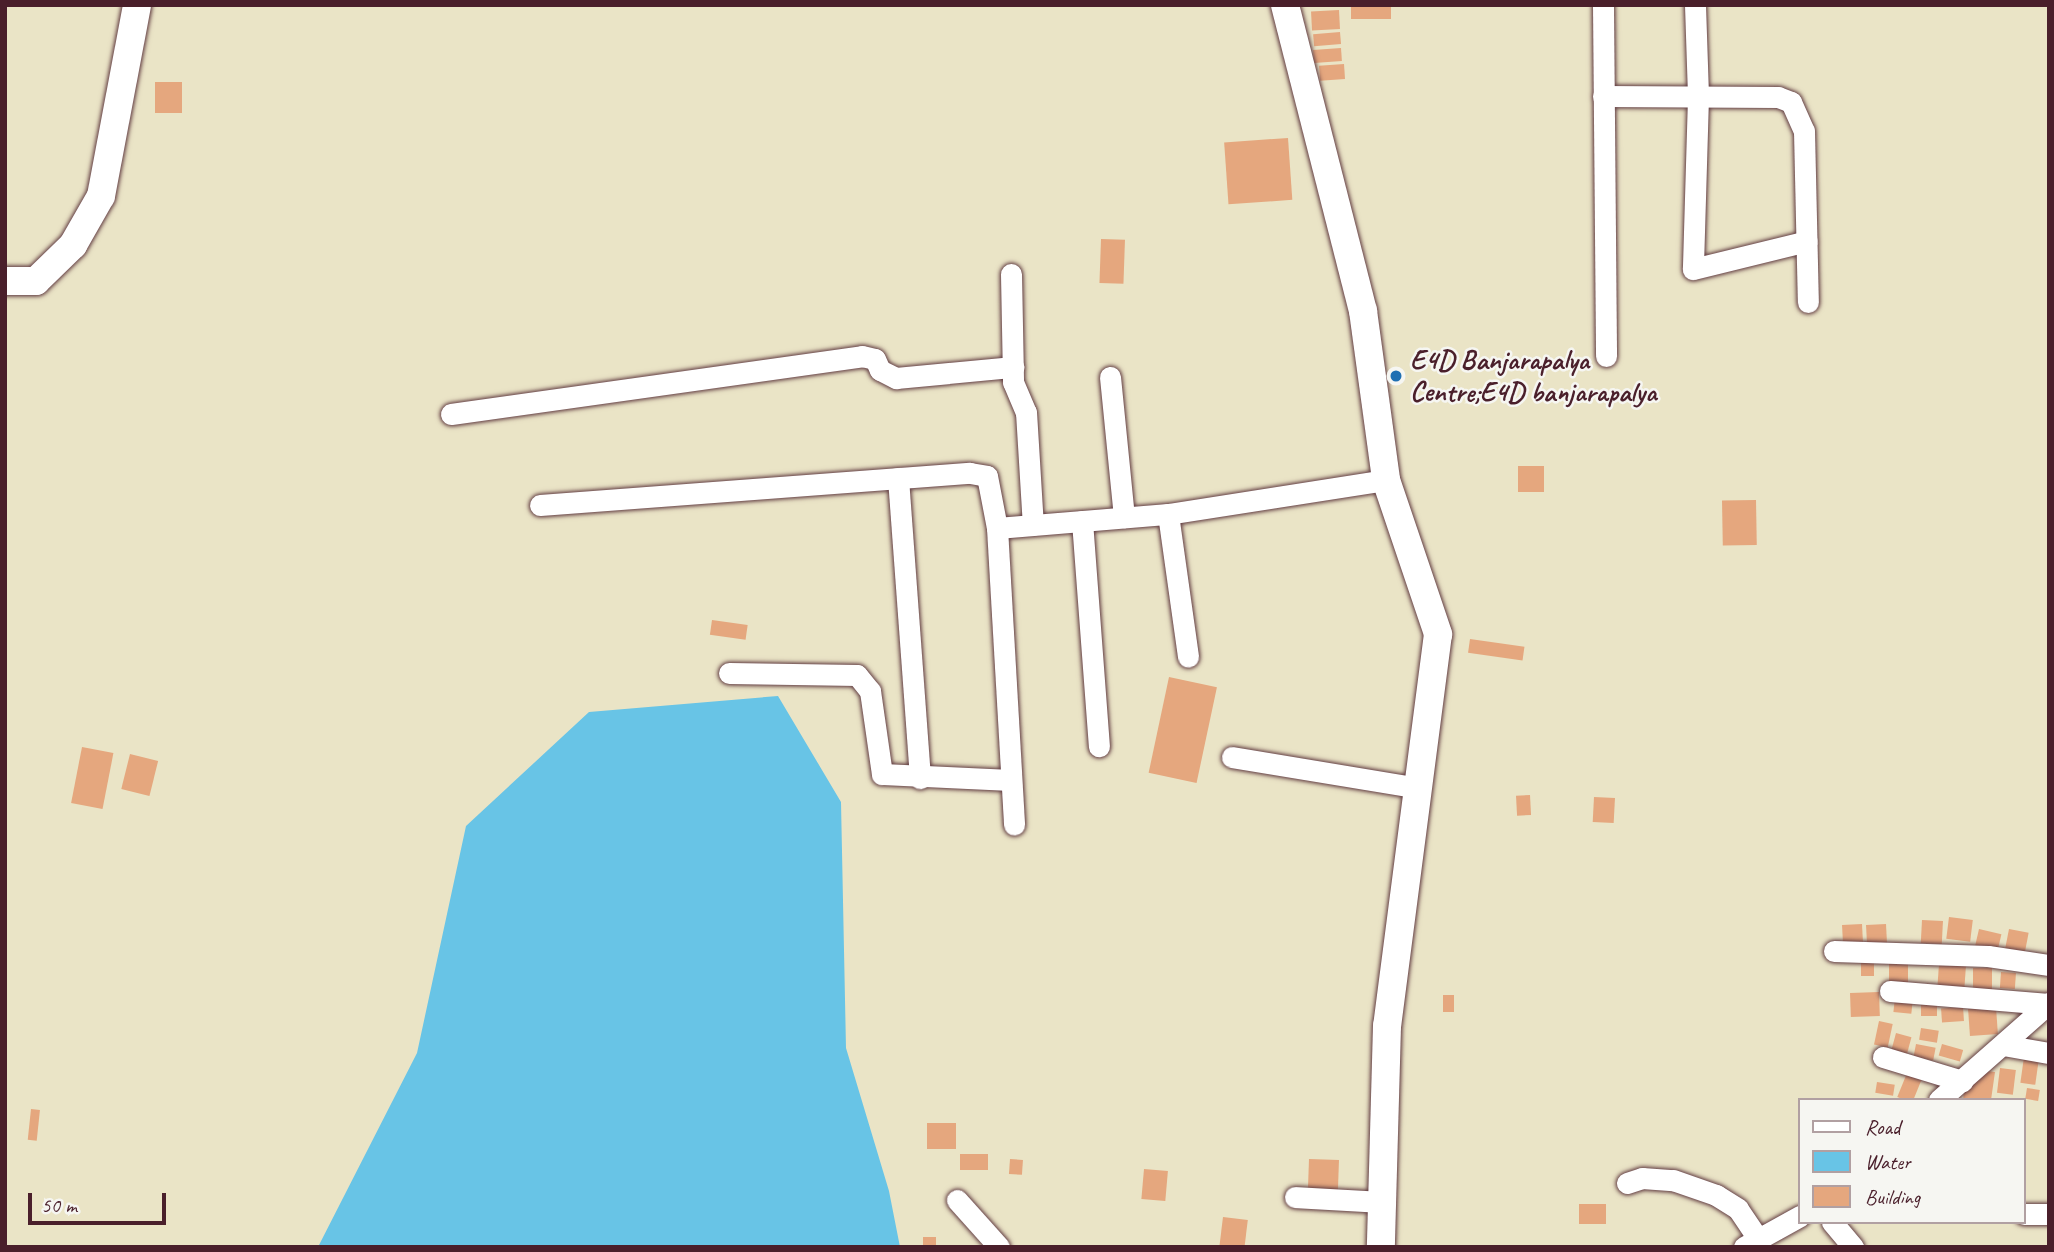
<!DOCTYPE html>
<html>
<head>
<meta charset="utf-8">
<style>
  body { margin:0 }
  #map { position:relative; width:2054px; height:1252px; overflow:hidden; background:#eae4c6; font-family:Caveat,sans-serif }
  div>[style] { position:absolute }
  .water>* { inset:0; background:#68c4e6 }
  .building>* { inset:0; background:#e5a77e; transform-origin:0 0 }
  .roads { filter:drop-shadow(0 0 2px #623d42) drop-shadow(0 0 2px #623d42) }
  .minor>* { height:21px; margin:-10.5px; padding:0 10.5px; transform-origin:10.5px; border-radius:10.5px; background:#fff }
  .tertiary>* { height:28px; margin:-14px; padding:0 14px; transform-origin:14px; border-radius:14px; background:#fff }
  .dots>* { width:19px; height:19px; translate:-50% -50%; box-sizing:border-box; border:4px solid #f6f6f2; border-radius:50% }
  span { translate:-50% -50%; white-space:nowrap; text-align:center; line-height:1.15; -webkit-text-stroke:5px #f6f6f2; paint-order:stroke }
  .poi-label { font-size:28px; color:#4a1f2b; font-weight:700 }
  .left { translate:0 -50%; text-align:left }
  .frame { position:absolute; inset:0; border:7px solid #4a1f2b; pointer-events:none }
  .legend { position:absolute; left:1798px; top:1098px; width:228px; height:126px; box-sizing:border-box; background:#f6f6f2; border:2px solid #b1a0a2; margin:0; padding:9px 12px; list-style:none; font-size:21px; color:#4a1f2b }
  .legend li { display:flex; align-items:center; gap:14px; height:35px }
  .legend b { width:35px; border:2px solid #b1a0a2 }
  .scale { position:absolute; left:28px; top:1193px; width:138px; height:32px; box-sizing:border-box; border:4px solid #4a1f2b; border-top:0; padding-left:9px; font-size:21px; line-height:24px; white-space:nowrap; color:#4a1f2b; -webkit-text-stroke:5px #f6f6f2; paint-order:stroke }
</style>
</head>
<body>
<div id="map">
  <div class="water">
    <div style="clip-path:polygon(778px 696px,841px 802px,846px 1048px,889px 1191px,900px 1247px,318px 1247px,417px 1053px,466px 826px,589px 712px)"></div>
  </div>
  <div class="building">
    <div style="left:1351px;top:5px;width:40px;height:14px"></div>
    <div style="left:1339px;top:10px;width:19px;height:28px;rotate:87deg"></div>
    <div style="left:1340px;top:32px;width:12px;height:27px;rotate:85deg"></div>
    <div style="left:1341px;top:48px;width:13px;height:28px;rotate:86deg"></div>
    <div style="left:1344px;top:64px;width:15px;height:25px;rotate:86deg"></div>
    <div style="left:155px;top:82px;width:27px;height:31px"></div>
    <div style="left:1288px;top:138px;width:62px;height:64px;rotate:86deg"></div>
    <div style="left:1101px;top:239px;width:24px;height:44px;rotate:2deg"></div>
    <div style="left:1518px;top:466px;width:26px;height:26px"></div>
    <div style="left:1756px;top:500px;width:45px;height:34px;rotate:89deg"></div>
    <div style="left:712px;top:620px;width:36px;height:15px;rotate:8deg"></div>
    <div style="left:1470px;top:639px;width:55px;height:14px;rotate:8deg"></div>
    <div style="left:1169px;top:677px;width:49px;height:98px;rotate:12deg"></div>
    <div style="left:82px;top:747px;width:32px;height:57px;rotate:11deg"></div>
    <div style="left:130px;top:754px;width:29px;height:36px;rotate:14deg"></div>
    <div style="left:1530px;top:795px;width:20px;height:14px;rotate:87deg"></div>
    <div style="left:1594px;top:797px;width:21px;height:25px;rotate:3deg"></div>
    <div style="left:1949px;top:917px;width:24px;height:22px;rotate:7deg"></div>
    <div style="left:1922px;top:920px;width:21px;height:23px;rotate:3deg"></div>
    <div style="left:1862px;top:924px;width:20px;height:20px;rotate:87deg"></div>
    <div style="left:1886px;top:924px;width:19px;height:20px;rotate:87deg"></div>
    <div style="left:1979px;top:929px;width:23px;height:23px;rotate:13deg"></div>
    <div style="left:2009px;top:929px;width:20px;height:24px;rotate:11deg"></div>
    <div style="left:1889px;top:959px;width:19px;height:25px"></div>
    <div style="left:1861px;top:961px;width:13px;height:15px"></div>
    <div style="left:1939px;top:964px;width:27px;height:25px;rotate:4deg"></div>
    <div style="left:1973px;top:968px;width:19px;height:22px"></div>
    <div style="left:2001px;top:972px;width:15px;height:16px;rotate:4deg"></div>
    <div style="left:1879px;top:992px;width:24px;height:29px;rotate:88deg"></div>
    <div style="left:1443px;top:995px;width:11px;height:17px"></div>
    <div style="left:1895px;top:997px;width:18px;height:15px;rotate:6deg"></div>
    <div style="left:1921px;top:1005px;width:16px;height:11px"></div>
    <div style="left:1963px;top:1007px;width:14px;height:22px;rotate:86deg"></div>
    <div style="left:1996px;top:1007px;width:27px;height:28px;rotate:86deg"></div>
    <div style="left:1879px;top:1021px;width:14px;height:24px;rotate:12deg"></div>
    <div style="left:1921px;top:1028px;width:18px;height:12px;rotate:9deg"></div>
    <div style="left:1896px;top:1033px;width:16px;height:22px;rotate:15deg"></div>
    <div style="left:1916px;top:1044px;width:20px;height:13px;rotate:11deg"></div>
    <div style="left:1942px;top:1044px;width:22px;height:12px;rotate:16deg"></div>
    <div style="left:2024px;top:1057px;width:15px;height:26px;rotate:8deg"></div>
    <div style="left:2000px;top:1068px;width:16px;height:25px;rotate:7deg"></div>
    <div style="clip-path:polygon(1977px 1070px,1995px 1072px,1991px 1100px,1963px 1100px,1965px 1082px,1975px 1083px)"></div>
    <div style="left:1907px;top:1073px;width:16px;height:26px;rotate:22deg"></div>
    <div style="left:1877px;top:1082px;width:18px;height:11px;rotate:9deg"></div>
    <div style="left:2027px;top:1088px;width:13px;height:11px;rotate:9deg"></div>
    <div style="left:31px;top:1109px;width:9px;height:31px;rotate:6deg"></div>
    <div style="left:927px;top:1123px;width:29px;height:26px"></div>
    <div style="left:988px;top:1154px;width:16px;height:28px;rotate:90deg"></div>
    <div style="left:1010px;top:1159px;width:13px;height:15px;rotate:4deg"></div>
    <div style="left:1309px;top:1159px;width:30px;height:36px;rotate:2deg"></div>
    <div style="left:1144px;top:1169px;width:24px;height:30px;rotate:5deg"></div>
    <div style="left:1606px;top:1204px;width:20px;height:27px;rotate:90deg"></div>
    <div style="left:1223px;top:1217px;width:25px;height:30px;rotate:7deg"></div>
    <div style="left:923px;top:1237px;width:13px;height:10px"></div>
  </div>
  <div class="roads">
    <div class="minor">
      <div style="left:1603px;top:5px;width:351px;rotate:89.5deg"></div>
      <div style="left:1695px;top:5px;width:92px;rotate:88.1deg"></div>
      <div style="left:1698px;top:97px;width:172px;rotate:91.7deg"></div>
      <div style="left:1693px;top:269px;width:117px;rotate:-13.8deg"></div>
      <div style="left:1603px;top:96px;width:175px;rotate:0.3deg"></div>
      <div style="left:1778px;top:97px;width:14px;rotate:21deg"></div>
      <div style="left:1791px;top:102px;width:32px;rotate:66deg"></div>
      <div style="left:1804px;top:131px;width:171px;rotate:88.7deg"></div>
      <div style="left:1011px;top:274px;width:108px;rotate:88.9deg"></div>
      <div style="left:1013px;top:382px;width:33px;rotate:67deg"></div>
      <div style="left:1026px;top:412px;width:113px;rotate:86.5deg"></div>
      <div style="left:1110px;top:377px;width:141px;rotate:84.3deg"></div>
      <div style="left:451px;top:414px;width:415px;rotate:-8deg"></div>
      <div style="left:862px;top:356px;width:13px;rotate:13deg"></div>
      <div style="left:875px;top:359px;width:12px;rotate:66deg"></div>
      <div style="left:880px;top:370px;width:18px;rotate:27deg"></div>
      <div style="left:896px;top:378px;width:118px;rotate:-5.4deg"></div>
      <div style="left:898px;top:478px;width:301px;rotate:85.8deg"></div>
      <div style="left:540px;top:505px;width:431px;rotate:-4.3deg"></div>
      <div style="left:970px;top:473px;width:17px;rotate:10deg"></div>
      <div style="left:987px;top:476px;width:53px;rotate:79.1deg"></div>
      <div style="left:997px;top:528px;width:297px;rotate:86.7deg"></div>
      <div style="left:1168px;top:514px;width:144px;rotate:82deg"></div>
      <div style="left:1082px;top:521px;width:226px;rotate:85.7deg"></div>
      <div style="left:997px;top:528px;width:172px;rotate:-4.7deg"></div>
      <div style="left:1168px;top:514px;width:221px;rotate:-8.9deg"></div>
      <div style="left:729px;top:673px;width:128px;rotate:0.9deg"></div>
      <div style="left:857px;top:675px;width:21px;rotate:51deg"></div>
      <div style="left:870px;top:691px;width:84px;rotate:81.8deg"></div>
      <div style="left:882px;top:774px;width:129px;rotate:2.7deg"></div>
      <div style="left:1232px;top:757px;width:190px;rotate:9.4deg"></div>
      <div style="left:1834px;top:951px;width:154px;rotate:1.9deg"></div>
      <div style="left:1988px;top:956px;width:62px;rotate:8.4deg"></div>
      <div style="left:1890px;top:991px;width:159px;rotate:4.7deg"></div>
      <div style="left:2003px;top:1045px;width:47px;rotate:9.9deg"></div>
      <div style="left:1883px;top:1057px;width:83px;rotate:16.9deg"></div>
      <div style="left:1939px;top:1100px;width:147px;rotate:-41.4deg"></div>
      <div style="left:1627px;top:1183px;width:16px;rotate:-18deg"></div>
      <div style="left:1642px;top:1178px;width:31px;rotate:4deg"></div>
      <div style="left:1673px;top:1180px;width:46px;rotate:19.2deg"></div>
      <div style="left:1716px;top:1195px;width:26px;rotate:32deg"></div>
      <div style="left:1738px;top:1209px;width:36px;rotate:56deg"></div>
      <div style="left:1295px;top:1197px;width:86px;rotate:3.3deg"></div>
      <div style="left:957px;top:1200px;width:63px;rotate:48.2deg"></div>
      <div style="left:2024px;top:1214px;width:25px"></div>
      <div style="left:1832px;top:1222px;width:33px;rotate:50deg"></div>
      <div style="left:1744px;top:1247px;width:64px;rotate:-29deg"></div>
    </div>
    <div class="tertiary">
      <div style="left:1285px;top:5px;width:316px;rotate:75.7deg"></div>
      <div style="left:1363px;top:311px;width:171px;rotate:82.2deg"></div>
      <div style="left:1386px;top:480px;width:163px;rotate:71.3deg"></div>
      <div style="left:1438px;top:634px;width:395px;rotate:97.4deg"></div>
      <div style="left:1387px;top:1026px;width:221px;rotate:91.6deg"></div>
      <div style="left:5px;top:281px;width:31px"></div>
      <div style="left:36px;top:281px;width:52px;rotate:-44.2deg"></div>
      <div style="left:73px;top:245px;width:56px;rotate:-60.3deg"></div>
      <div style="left:101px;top:196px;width:194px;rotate:-79.3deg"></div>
    </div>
  </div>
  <div class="dots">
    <div style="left:1396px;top:376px;background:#1f6fb2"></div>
  </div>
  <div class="poi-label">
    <span class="left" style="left:1410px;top:376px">E4D Banjarapalya<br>Centre;E4D banjarapalya</span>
  </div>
  <div class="frame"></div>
  <ul class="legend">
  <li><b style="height:9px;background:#fff"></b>Road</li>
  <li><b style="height:19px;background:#68c4e6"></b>Water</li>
  <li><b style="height:19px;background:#e5a77e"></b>Building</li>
  </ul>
  <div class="scale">50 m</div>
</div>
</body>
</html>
